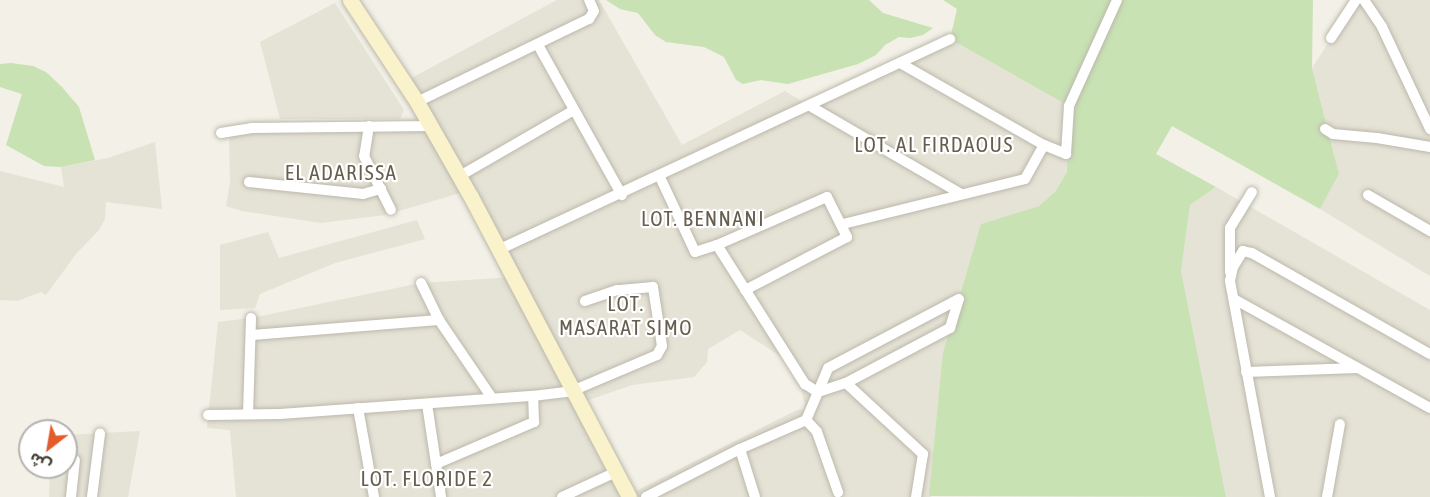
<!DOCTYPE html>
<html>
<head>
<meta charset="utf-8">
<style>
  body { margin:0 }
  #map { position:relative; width:1430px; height:497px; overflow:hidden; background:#f2f0e7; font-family:"Asap Condensed","Noto Sans Arabic",sans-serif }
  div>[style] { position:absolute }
  .residential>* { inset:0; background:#e5e2d6 }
  .green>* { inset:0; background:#c8e2b4 }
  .roads { filter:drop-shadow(0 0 2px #bcb8ab) drop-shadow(0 0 2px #bcb8ab) }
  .street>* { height:10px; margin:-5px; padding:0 5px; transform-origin:5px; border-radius:5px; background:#fff }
  .secondary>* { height:15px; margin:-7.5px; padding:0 7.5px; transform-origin:7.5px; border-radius:7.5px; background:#f9f2ca }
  span { translate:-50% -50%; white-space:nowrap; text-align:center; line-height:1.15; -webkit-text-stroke:4.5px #fff; paint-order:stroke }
  .quarter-label { font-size:21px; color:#665f4f; letter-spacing:1.5px }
  .north { position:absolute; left:18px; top:419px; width:60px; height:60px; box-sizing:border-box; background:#fff; border:2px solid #b4b3af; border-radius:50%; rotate:211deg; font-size:16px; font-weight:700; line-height:24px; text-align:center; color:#444037 }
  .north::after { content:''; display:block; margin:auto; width:21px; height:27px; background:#e45b2c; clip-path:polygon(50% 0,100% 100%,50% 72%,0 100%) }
</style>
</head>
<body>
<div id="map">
  <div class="residential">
    <div style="clip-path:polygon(evenodd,557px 0,599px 0,682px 145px,785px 91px,810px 106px,950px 39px,1069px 106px,1067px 172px,1055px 192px,1039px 206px,981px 224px,931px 497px,236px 497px,230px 430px,207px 428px,218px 322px,251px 318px,421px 283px,512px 277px,467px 191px,385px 215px,321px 223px,242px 211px,226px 206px,230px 183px,229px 131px,430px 126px,404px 82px,557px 0,740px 330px,782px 357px,801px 388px,806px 409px,797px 410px,632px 493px,580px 403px,632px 385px,694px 377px,707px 362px,708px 349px,740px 330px)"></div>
    <div style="clip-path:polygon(1356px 0,1430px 0,1430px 276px,1320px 209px,1339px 174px,1312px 68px)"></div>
    <div style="clip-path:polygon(335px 3px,404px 110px,400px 119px,280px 119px,260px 42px)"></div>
    <div style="clip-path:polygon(155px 142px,162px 209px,106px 202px,105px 219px,99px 230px,76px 254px,46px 295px,41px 292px,17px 301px,0 300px,0 171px,64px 187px,61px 167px,108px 158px)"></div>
    <div style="clip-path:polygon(1216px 187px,1430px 310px,1430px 497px,1226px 497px,1181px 271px,1190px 205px)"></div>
    <div style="clip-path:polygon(417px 220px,425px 239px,335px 263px,260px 294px,255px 308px,220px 310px,220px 245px,268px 232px,279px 258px)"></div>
    <div style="clip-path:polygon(140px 431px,128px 497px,49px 497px,50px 467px,66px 467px,66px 435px)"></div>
  </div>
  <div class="green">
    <div style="clip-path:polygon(606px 0,869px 0,883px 13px,933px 28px,923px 35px,910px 38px,899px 37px,885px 45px,876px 55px,858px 64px,788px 84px,761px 80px,743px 84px,736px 80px,724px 57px,704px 47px,666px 42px,655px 35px,638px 13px,620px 9px)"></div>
    <div style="clip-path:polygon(943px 0,1313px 0,1312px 68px,1339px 174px,1320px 209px,1172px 126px,1156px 154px,1216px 187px,1190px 205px,1181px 271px,1226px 497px,929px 496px,943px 353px,981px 224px,1039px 206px,1055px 192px,1067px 172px,1069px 106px,950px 39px,957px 9px)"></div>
    <div style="clip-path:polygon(11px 63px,33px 66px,46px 72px,62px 87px,79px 107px,95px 160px,61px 167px,44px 166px,6px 145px,22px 94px,0 87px,0 64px)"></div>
  </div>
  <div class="roads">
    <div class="street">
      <div style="left:1364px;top:0;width:32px;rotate:56deg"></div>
      <div style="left:1382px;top:27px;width:113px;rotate:64.8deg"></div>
      <div style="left:1331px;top:38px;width:45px;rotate:-56.7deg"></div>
      <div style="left:538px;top:45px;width:172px;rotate:60.8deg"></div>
      <div style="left:900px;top:63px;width:166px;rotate:29.7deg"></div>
      <div style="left:1044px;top:145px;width:24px;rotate:22deg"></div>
      <div style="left:1066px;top:154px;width:48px;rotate:-86.4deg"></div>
      <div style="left:1069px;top:106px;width:116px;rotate:-65.6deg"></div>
      <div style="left:417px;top:102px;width:191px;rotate:-25.8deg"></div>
      <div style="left:589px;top:19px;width:9px;rotate:-58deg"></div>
      <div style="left:594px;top:11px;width:12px;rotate:-114deg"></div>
      <div style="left:810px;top:106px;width:175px;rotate:30.2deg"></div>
      <div style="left:369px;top:126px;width:30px;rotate:99deg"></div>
      <div style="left:364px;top:156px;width:60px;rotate:63.4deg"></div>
      <div style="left:1325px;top:129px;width:9px;rotate:32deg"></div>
      <div style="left:1333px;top:134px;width:44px;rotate:5.2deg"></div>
      <div style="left:1377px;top:138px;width:54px;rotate:9.6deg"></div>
      <div style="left:221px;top:133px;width:30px;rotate:-9deg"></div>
      <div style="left:251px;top:128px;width:180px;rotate:-0.6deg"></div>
      <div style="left:659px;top:175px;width:85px;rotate:64.9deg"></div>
      <div style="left:695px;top:252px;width:23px;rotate:-18deg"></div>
      <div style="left:717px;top:245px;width:165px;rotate:57.7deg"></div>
      <div style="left:805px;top:384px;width:15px;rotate:32deg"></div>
      <div style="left:818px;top:392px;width:30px;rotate:113deg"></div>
      <div style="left:458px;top:177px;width:134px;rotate:-30deg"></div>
      <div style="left:249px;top:182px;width:115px;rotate:6deg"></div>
      <div style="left:363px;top:194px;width:19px;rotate:-16deg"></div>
      <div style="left:1368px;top:195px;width:72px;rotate:30.1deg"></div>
      <div style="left:843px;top:224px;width:187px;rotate:-13.9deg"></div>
      <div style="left:1025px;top:179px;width:39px;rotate:-61deg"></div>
      <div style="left:717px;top:245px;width:120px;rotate:-23.6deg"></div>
      <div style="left:827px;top:197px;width:45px;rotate:63.4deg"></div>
      <div style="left:847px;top:237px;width:115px;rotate:152.5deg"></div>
      <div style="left:498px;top:250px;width:499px;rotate:-25deg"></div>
      <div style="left:1230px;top:272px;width:44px;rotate:-90deg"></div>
      <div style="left:1230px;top:228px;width:42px;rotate:-58.6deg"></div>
      <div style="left:421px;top:283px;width:41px;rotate:64.1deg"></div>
      <div style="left:439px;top:320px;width:94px;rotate:55.8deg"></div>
      <div style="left:1234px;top:299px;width:224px;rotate:29.1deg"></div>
      <div style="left:251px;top:335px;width:189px;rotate:-4.6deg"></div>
      <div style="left:1246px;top:372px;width:111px;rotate:-2.1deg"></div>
      <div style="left:846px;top:383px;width:105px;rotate:42.7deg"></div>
      <div style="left:923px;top:454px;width:44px;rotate:99.2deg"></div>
      <div style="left:818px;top:392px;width:29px;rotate:-18deg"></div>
      <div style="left:846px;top:383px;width:118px;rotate:-27.9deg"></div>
      <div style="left:950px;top:328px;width:30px;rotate:-73deg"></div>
      <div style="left:818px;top:392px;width:26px;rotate:-67deg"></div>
      <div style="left:828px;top:368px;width:148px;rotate:-27.8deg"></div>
      <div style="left:427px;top:404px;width:94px;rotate:81.4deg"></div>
      <div style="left:358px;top:408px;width:90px;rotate:79.8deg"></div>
      <div style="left:248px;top:414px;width:96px;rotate:-88.2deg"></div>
      <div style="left:208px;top:415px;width:72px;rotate:-0.8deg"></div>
      <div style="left:280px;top:414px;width:254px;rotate:-4.1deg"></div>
      <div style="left:533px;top:396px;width:39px;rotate:-7deg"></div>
      <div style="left:572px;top:391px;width:92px;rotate:-23deg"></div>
      <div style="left:657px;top:355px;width:10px;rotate:-61deg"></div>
      <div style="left:662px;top:346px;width:60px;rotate:-98.7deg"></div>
      <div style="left:653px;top:287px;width:36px;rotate:175deg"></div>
      <div style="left:617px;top:290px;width:34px;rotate:161deg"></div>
      <div style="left:740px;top:449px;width:50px;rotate:72.6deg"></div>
      <div style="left:436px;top:464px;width:107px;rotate:-23.2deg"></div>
      <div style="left:534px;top:422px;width:26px;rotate:-92deg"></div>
      <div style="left:71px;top:497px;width:37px;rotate:-84deg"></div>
      <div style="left:92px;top:497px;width:64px;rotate:-82.8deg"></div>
      <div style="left:562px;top:497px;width:60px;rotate:-24.8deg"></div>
      <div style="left:646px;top:497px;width:106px;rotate:-27.1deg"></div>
      <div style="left:740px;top:449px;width:72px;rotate:-23.7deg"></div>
      <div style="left:806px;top:420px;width:16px;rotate:47deg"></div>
      <div style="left:817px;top:432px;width:64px;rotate:70.7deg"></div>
      <div style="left:1270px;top:497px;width:220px;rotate:-100.5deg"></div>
      <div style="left:1230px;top:281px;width:14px;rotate:-78deg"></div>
      <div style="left:1233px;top:267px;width:19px;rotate:-58deg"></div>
      <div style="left:1243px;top:251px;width:9px;rotate:13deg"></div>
      <div style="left:1252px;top:253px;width:205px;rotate:29.6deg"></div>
      <div style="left:1327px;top:497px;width:74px;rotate:-79.9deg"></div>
    </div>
    <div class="secondary">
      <div style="left:350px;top:0;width:122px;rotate:56.7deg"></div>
      <div style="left:417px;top:102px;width:109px;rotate:60.4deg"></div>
      <div style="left:471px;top:197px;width:339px;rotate:62.2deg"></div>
    </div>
  </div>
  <div class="quarter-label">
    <span style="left:934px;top:144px">LOT. AL FIRDAOUS</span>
    <span style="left:341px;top:172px">EL ADARISSA</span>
    <span style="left:703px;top:218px">LOT. BENNANI</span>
    <span style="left:626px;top:315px">LOT.<br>MASARAT SIMO</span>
    <span style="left:427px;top:478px">LOT. FLORIDE 2</span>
  </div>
  <div class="north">ش</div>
</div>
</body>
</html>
